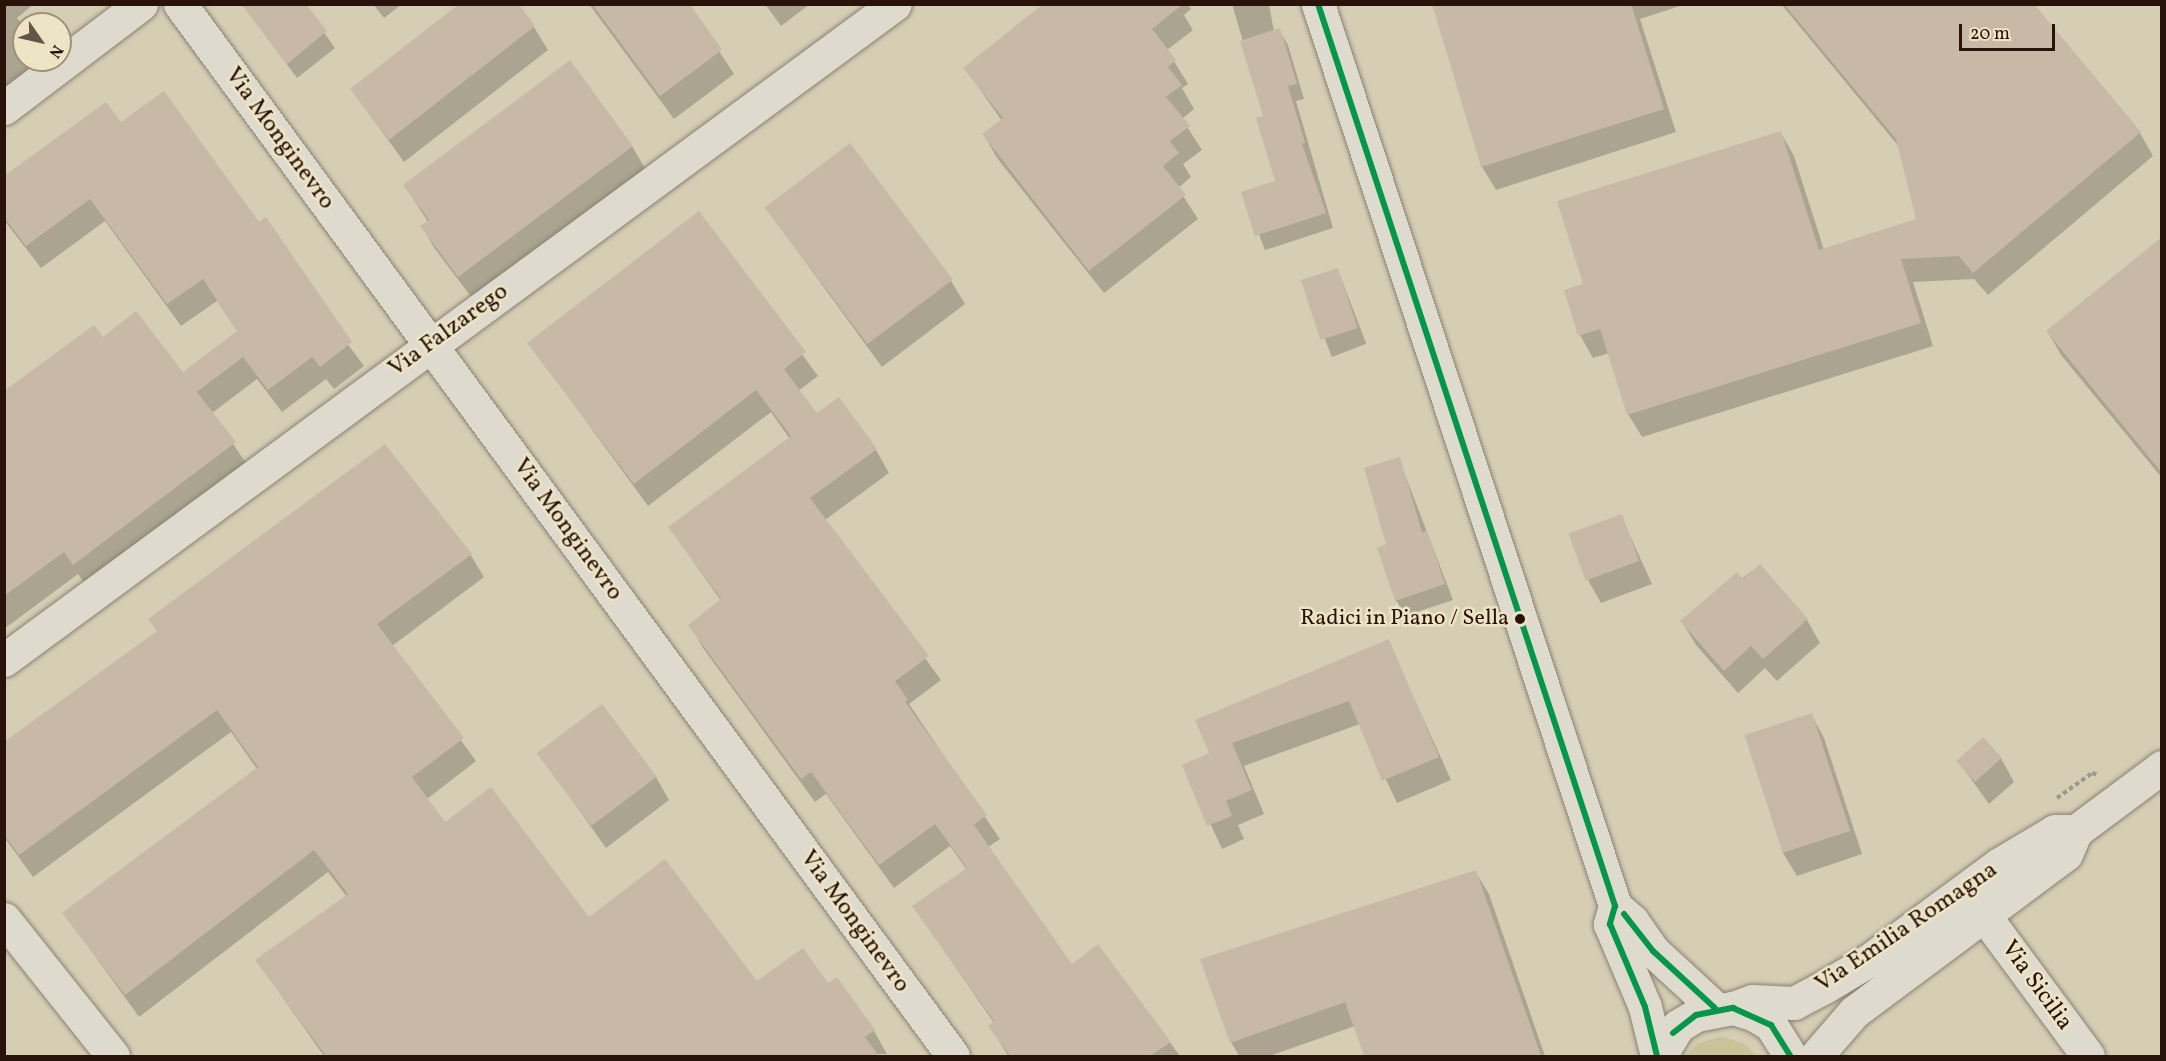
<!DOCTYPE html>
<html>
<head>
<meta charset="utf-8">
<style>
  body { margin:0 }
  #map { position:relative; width:2166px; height:1061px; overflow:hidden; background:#d6ceb4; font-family:Vollkorn,serif }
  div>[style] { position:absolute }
  .green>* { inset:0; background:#c8c498 }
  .shadow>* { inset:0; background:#0003; transform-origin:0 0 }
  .building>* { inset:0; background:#c8b9a7; transform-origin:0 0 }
  .path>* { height:4px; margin-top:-2px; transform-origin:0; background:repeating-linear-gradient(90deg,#9d988d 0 4.5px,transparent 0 7.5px) }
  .roads { filter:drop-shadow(0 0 2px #8a8273) drop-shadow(0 0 2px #8a8273) }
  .street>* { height:33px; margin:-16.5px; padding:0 16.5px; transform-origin:16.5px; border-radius:16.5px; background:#dedbce }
  .secondary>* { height:33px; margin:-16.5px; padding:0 16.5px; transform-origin:16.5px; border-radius:16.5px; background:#dedbce }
  .bus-1>* { height:6px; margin:-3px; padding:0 3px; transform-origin:3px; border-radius:3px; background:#04974a }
  .dots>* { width:16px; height:16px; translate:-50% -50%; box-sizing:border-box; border:3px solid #ede4c5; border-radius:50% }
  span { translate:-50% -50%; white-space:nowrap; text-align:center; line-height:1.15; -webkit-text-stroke:5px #ede4c5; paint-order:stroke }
  .bus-label { font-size:22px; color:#29120a }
  .right { translate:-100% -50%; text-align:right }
  .street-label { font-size:24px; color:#29120a }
  .frame { position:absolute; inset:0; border:6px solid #29120a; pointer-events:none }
  .north { position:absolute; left:12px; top:12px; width:60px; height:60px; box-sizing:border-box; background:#ede4c5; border:2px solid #9f907a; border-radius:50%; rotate:124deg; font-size:16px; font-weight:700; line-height:24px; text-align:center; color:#29120a }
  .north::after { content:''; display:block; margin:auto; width:21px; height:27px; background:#665446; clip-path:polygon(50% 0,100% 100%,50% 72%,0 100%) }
  .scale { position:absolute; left:1959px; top:24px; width:96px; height:27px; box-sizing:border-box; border:3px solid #29120a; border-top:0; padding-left:8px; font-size:18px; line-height:21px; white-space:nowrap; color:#29120a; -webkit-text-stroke:4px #ede4c5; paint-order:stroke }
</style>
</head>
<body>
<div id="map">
  <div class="green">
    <div style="clip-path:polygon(1722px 1036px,1746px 1045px,1756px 1056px,1686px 1056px,1697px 1044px)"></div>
  </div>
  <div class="shadow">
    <div style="clip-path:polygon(4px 4px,34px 4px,17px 18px,24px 27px,24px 60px,45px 60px,4px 96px)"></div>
    <div style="clip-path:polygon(242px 4px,304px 4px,335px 48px,297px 78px)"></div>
    <div style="clip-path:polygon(373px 4px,402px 4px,384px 18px)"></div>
    <div style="clip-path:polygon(589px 4px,688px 4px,734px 74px,674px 119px)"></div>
    <div style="clip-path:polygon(765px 4px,810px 4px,781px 26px)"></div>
    <div style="clip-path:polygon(1046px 4px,1188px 4px,1191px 9px,1184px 15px,1193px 30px,1167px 50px,1188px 84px,1182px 88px,1194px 109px,1182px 119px,1202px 150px,1183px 164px,1191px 177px,1178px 188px,1198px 219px,1104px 293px,997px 158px,984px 135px,1002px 121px,965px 68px)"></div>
    <div style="clip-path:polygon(1232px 4px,1269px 4px,1274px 32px,1279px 30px,1288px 45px,1304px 99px,1296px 101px,1333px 228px,1265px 250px,1243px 193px,1277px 182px,1265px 117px)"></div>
    <div style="clip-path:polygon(1433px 4px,1686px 4px,1640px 19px,1676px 132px,1496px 190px,1482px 167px)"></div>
    <div style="clip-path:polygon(1781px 4px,2032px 4px,2140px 133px,2153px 156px,1988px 295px,1974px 279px,1913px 282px,1933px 346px,1642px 437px,1628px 414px,1609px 353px,1593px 358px,1580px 335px,1585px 285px,1781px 133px,1794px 156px,1824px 250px,1918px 220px,1900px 148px)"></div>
    <div style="clip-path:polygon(534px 27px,548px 50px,404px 162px,352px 90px)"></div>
    <div style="clip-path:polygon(120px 124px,259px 224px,364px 366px,334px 389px,326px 379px,282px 412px,257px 379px,212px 413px,248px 466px,87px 587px,78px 574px,4px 629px,4px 393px,102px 339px,182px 374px,238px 332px,217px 301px,181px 326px,105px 221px,41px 268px,4px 220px,4px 178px)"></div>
    <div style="clip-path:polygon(632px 146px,645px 168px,472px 298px,435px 249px,422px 227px,428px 222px,405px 186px)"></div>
    <div style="clip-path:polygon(766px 208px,951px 281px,965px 304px,882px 367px)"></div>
    <div style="clip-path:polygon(698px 213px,818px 376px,798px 391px,816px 415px,876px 450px,889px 473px,825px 520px,941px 680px,909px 704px,1000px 839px,988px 847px,1071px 966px,1098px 946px,1180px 1056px,1008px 1056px,990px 1026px,994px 1023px,914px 907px,967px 870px,950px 846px,894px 888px,826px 794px,815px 802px,703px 648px,690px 625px,721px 601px,670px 528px,790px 439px,771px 412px,648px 506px,529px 343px)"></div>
    <div style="clip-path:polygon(2162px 239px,2162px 478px,2061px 355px,2048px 332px)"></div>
    <div style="left:1338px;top:270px;width:79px;height:37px;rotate:69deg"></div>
    <div style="clip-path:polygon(1399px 459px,1453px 600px,1405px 616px,1396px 600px,1388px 545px)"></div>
    <div style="clip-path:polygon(1621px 516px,1652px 584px,1601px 603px,1588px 580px)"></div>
    <div style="clip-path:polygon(470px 554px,484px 577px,392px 646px,476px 761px,427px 799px,445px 824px,588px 919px,757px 983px,828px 985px,874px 1031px,887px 1054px,324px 1056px,257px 961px,347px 897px,328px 872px,139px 1017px,64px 913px,257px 769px,231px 732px,33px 877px,4px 837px,4px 744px,158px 632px,150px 619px)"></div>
    <div style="clip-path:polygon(1759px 566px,1807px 620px,1820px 643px,1777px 681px,1765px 668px,1738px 693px,1696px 645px,1682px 622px)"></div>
    <div style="clip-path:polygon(1388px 641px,1451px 780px,1397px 803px,1360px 724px,1244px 766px,1264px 814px,1238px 825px,1244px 839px,1222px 849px,1184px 766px,1211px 754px)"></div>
    <div style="clip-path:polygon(1811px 714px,1824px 738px,1862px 854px,1797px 876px,1783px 853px,1746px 736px)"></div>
    <div style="clip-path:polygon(539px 754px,656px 777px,669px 800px,606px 848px)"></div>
    <div style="clip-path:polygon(2001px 758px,2014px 782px,1989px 804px,1958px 761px)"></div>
    <div style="clip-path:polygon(1475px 871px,1489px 894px,1545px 1056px,1366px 1056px,1355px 1026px,1269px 1056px,1239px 1056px,1231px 1042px)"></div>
  </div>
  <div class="building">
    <div style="clip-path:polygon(241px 4px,306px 4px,327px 31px,287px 64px)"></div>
    <div style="clip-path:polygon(459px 4px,519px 4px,535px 26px,389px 140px,350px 89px)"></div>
    <div style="clip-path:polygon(592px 4px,690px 4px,722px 50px,660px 96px)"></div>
    <div style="clip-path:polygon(1043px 4px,1183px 4px,1152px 29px,1176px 60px,1168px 67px,1182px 85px,1166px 97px,1190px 126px,1170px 141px,1179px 153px,1163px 166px,1186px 195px,1089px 271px,982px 134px,1003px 118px,963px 68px)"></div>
    <div style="clip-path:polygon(1432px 4px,1631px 4px,1664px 109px,1481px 167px)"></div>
    <div style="clip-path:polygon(1784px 4px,2034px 4px,2141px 132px,1973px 273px,1959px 256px,1901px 259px,1921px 323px,1627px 415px,1600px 329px,1578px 336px,1564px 290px,1583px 284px,1557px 201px,1781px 131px,1819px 250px,1916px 219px,1896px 139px)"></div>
    <div style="clip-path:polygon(1280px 28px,1297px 84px,1288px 86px,1305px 143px,1302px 144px,1326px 213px,1255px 236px,1241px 192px,1275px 181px,1256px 118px,1263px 116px,1240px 41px)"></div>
    <div style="clip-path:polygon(570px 60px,633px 146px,458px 277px,420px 226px,429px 220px,403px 185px)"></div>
    <div style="clip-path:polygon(164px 91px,259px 222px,266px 217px,352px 342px,320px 367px,312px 357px,268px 390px,243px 357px,197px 392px,236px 442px,73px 565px,64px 552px,4px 596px,4px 391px,94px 325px,103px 337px,136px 311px,183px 372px,237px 331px,203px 279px,167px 304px,90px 199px,26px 246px,4px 217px,4px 176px,106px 102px,121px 122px)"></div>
    <div style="left:850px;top:143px;width:171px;height:107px;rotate:53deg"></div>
    <div style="clip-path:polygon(699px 211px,806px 352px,784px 369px,817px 413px,839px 397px,877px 449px,810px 498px,929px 656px,895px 681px,908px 700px,905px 702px,987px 815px,974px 825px,1072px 964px,1098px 944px,1171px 1042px,1150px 1056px,1010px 1056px,988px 1026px,994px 1021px,912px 906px,967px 868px,935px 824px,879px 865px,811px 772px,801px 779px,688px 625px,721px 599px,668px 527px,791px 436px,756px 390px,634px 484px,527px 343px)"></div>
    <div style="clip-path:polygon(2162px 237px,2162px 473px,2046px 331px)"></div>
    <div style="left:1338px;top:268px;width:63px;height:39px;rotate:72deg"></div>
    <div style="clip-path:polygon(385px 444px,472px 554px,377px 624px,464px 738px,412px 777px,445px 822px,491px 787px,589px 917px,665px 859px,757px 981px,803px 948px,828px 983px,837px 977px,875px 1030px,865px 1037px,879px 1056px,326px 1056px,255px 960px,348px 894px,314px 850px,125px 995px,62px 913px,258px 767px,217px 710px,19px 855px,4px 835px,4px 742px,157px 631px,148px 619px)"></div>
    <div style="clip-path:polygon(1400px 457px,1422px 532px,1427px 531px,1445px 584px,1395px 601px,1377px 548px,1386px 544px,1364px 468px)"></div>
    <div style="left:1622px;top:514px;width:50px;height:57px;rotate:70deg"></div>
    <div style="clip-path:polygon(1760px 564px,1808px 619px,1763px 659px,1751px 646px,1724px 671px,1680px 621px,1737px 572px,1743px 579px)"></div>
    <div style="clip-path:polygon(1389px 639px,1439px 757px,1382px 781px,1349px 701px,1232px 743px,1252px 790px,1226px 801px,1232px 816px,1207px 826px,1182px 765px,1209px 753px,1195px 720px)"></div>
    <div style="left:602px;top:704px;width:91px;height:82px;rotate:53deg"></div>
    <div style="left:1812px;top:713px;width:124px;height:71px;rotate:72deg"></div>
    <div style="left:1983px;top:737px;width:28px;height:36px;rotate:48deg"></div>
    <div style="clip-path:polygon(1476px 870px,1541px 1056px,1364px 1056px,1345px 1002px,1230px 1043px,1200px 959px)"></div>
  </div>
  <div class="path">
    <div style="left:2057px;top:798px;width:43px;rotate:-35.5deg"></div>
    <div style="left:2092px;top:773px;width:6px;rotate:18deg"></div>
  </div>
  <div class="roads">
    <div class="street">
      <div style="left:180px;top:4px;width:1305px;rotate:53.69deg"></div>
      <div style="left:4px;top:108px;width:172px;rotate:-37.2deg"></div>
      <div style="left:4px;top:660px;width:1106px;rotate:-36.36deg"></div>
      <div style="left:1984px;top:915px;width:175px;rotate:53.6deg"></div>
      <div style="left:4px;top:919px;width:175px;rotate:51.5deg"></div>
    </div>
    <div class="secondary">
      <div style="left:1318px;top:4px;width:950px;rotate:71.77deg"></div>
      <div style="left:1615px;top:906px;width:23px;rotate:41deg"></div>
      <div style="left:1632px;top:921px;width:37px;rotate:55deg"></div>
      <div style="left:1653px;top:951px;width:84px;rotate:42.6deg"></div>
      <div style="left:1615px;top:906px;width:19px;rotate:106deg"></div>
      <div style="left:1610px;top:924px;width:90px;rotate:67.1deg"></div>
      <div style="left:1645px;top:1007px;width:50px;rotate:76.2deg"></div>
      <div style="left:1733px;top:1008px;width:20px;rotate:-20deg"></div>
      <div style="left:1752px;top:1001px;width:42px;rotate:2.7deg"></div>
      <div style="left:1794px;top:1003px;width:36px;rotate:-28deg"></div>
      <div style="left:1826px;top:986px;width:49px;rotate:-30.8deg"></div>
      <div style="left:1868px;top:961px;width:162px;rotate:-36.4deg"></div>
      <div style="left:1998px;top:865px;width:66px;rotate:-30.8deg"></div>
      <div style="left:2055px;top:831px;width:21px"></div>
      <div style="left:1660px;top:1056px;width:35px;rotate:-59deg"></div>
      <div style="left:1678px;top:1026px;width:21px;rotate:-31deg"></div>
      <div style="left:1696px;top:1015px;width:38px;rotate:-11deg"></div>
      <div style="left:1733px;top:1008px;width:21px;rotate:17deg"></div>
      <div style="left:1753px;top:1014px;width:21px;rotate:31deg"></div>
      <div style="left:1771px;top:1025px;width:36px;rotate:58deg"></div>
      <div style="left:1816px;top:1056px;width:58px;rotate:-49.2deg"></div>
      <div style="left:1854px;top:1012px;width:264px;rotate:-36.7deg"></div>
      <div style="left:2066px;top:854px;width:25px;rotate:-67deg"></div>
      <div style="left:2076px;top:831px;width:107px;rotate:-36.7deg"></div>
    </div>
  </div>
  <div class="bus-1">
    <div style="left:1318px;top:4px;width:950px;rotate:71.77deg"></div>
    <div style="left:1615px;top:906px;width:19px;rotate:106deg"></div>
    <div style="left:1610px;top:924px;width:90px;rotate:67.1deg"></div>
    <div style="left:1645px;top:1007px;width:50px;rotate:76.2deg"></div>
    <div style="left:1624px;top:914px;width:47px;rotate:51.9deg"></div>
    <div style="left:1653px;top:951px;width:84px;rotate:42.6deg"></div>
    <div style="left:1673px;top:1033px;width:29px;rotate:-38deg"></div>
    <div style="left:1696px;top:1015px;width:38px;rotate:-11deg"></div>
    <div style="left:1733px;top:1008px;width:42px;rotate:24.1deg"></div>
    <div style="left:1771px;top:1025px;width:36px;rotate:58deg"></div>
  </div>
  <div class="dots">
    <div style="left:1520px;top:619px;background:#29120a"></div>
  </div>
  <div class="bus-label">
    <span class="right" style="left:1509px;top:619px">Radici in Piano / Sella</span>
  </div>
  <div class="street-label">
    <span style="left:279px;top:139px;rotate:54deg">Via Monginevro</span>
    <span style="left:449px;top:331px;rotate:-36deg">Via Falzarego</span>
    <span style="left:567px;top:530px;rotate:54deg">Via Monginevro</span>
    <span style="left:854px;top:922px;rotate:54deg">Via Monginevro</span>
    <span style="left:1907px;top:928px;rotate:-34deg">Via Emilia Romagna</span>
    <span style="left:2036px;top:986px;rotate:54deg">Via Sicilia</span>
  </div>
  <div class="frame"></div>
  <div class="north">N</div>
  <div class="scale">20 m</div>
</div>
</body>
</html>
